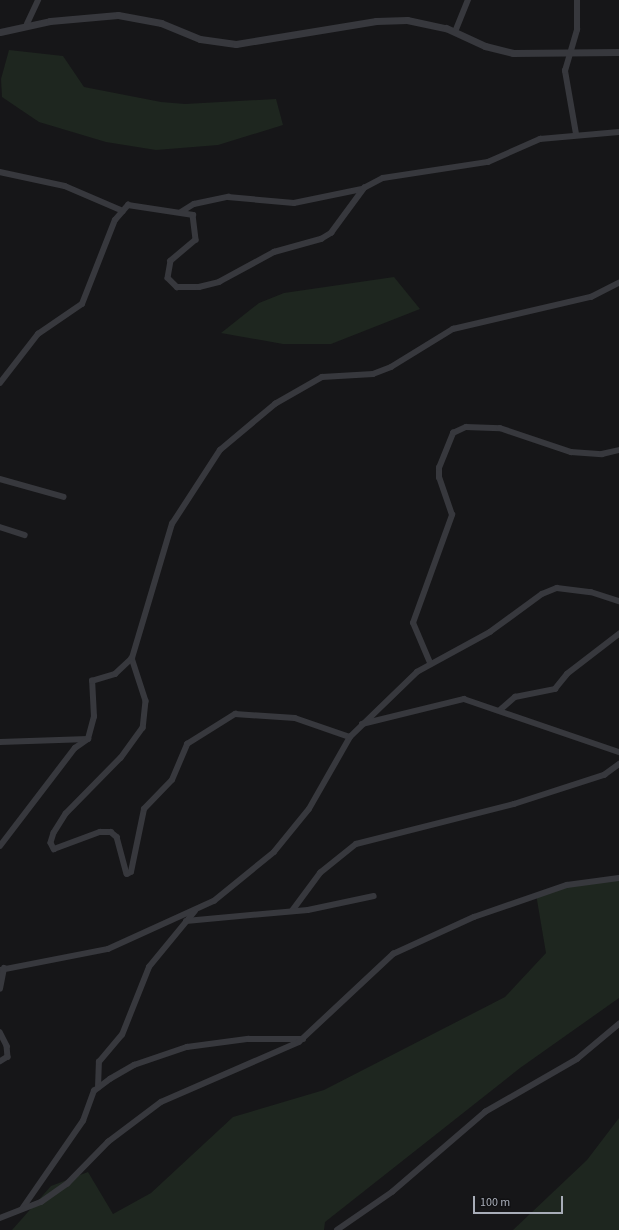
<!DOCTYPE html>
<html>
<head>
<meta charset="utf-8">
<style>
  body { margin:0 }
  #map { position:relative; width:619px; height:1230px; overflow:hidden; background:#161618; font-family:"Source Sans 3",sans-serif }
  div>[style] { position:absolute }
  .green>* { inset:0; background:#1e261f }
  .minor>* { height:5.5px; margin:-2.75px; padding:0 2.75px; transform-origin:2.75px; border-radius:2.75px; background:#37383d }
  .tertiary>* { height:7px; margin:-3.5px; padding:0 3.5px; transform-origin:3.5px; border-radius:3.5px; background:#37383d }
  span { translate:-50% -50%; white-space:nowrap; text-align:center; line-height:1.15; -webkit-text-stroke:3.5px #111113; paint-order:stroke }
  .scale { position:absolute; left:473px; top:1196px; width:90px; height:18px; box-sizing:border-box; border:2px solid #a8adb8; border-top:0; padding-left:5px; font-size:12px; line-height:14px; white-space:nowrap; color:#a8adb8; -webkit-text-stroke:3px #111113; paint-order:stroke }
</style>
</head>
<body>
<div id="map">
  <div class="green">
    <div style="clip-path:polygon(9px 50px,63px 56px,84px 87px,161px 102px,185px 104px,276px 99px,283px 125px,218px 145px,156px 150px,106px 142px,39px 122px,2px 97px,1px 79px)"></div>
    <div style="clip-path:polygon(394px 277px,420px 309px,331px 344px,283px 344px,221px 333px,259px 303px,284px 293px)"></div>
    <div style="clip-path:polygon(619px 876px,619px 998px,520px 1068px,325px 1222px,324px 1230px,12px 1230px,51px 1186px,88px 1172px,113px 1214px,151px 1193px,233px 1117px,324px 1090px,505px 997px,546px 953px,536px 894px)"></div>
    <div style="clip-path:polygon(619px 1118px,619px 1230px,513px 1230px,587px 1160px)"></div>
  </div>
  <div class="minor">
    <div style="left:27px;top:24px;width:26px;rotate:-65deg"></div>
    <div style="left:455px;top:32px;width:35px;rotate:-68deg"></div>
    <div style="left:576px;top:134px;width:64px;rotate:-99.9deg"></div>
    <div style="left:565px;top:71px;width:43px;rotate:-73.7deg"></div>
    <div style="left:577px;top:30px;width:30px;rotate:-90deg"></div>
    <div style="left:0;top:172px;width:66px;rotate:12.2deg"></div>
    <div style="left:65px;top:186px;width:63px;rotate:23.3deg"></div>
    <div style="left:181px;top:212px;width:15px;rotate:-32deg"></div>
    <div style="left:194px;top:204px;width:35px;rotate:-12deg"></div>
    <div style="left:228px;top:197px;width:66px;rotate:5.2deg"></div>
    <div style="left:294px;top:203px;width:69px;rotate:-11.6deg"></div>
    <div style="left:0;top:383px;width:62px;rotate:-52.2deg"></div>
    <div style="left:38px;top:334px;width:53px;rotate:-34.3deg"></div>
    <div style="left:82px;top:304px;width:90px;rotate:-68.6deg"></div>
    <div style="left:115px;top:220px;width:20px;rotate:-49deg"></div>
    <div style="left:128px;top:205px;width:66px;rotate:8.7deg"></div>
    <div style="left:193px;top:215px;width:25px;rotate:83deg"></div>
    <div style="left:196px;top:240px;width:33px;rotate:140deg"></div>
    <div style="left:171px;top:261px;width:17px;rotate:100deg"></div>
    <div style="left:168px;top:278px;width:13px;rotate:45deg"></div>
    <div style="left:177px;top:287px;width:22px"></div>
    <div style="left:199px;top:287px;width:21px;rotate:-14deg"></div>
    <div style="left:219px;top:282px;width:63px;rotate:-28.6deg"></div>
    <div style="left:274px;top:252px;width:49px;rotate:-15.5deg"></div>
    <div style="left:321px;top:239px;width:12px;rotate:-31deg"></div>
    <div style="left:331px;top:233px;width:56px;rotate:-53.7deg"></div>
    <div style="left:364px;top:188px;width:21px;rotate:-28deg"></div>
    <div style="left:383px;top:178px;width:106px;rotate:-8.7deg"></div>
    <div style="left:488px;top:162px;width:57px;rotate:-23.9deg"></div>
    <div style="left:540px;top:139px;width:79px;rotate:-5.1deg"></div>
    <div style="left:0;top:479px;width:66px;rotate:15.7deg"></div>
    <div style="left:0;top:527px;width:26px;rotate:18deg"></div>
    <div style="left:132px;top:658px;width:45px;rotate:72deg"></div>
    <div style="left:146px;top:701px;width:27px;rotate:96deg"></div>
    <div style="left:143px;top:728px;width:37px;rotate:126deg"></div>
    <div style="left:121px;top:758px;width:78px;rotate:134.5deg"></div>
    <div style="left:66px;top:814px;width:22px;rotate:122deg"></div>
    <div style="left:54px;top:833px;width:10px;rotate:107deg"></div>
    <div style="left:51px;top:843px;width:7px;rotate:63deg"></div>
    <div style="left:54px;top:849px;width:49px;rotate:-20.3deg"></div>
    <div style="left:100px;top:832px;width:11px"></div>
    <div style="left:111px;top:832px;width:8px;rotate:40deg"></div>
    <div style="left:117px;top:837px;width:38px;rotate:75deg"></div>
    <div style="left:127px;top:874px;width:4px;rotate:-27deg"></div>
    <div style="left:131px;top:872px;width:64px;rotate:-78.3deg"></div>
    <div style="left:144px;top:809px;width:40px;rotate:-46deg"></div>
    <div style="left:172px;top:780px;width:39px;rotate:-67deg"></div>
    <div style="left:187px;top:744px;width:57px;rotate:-32deg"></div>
    <div style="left:235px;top:714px;width:60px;rotate:3.8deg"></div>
    <div style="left:295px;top:718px;width:58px;rotate:19.1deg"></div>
    <div style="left:430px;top:663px;width:43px;rotate:-113deg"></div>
    <div style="left:413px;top:623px;width:115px;rotate:-70.1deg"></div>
    <div style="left:452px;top:515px;width:39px;rotate:-109deg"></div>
    <div style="left:439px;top:478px;width:10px;rotate:-90deg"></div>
    <div style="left:439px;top:468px;width:38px;rotate:-68deg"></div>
    <div style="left:453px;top:433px;width:14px;rotate:-25deg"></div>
    <div style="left:466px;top:427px;width:34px;rotate:2deg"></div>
    <div style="left:500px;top:428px;width:75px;rotate:18.7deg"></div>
    <div style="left:571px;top:452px;width:31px;rotate:4deg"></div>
    <div style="left:602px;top:454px;width:17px;rotate:-13deg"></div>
    <div style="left:500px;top:710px;width:20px;rotate:-41deg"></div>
    <div style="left:515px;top:697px;width:41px;rotate:-11.3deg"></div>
    <div style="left:555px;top:689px;width:19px;rotate:-51deg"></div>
    <div style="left:567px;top:674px;width:66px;rotate:-37.6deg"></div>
    <div style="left:362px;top:724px;width:105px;rotate:-13.8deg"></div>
    <div style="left:464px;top:699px;width:164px;rotate:18.9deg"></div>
    <div style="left:0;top:742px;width:88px;rotate:-2deg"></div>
    <div style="left:0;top:846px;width:123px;rotate:-52.6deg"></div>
    <div style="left:75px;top:748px;width:16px;rotate:-35deg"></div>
    <div style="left:88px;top:739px;width:23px;rotate:-75deg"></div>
    <div style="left:94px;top:717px;width:36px;rotate:-93deg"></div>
    <div style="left:92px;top:681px;width:24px;rotate:-17deg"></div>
    <div style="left:115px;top:674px;width:23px;rotate:-43deg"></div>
    <div style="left:132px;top:658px;width:140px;rotate:-73.4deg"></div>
    <div style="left:172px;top:524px;width:88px;rotate:-57deg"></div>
    <div style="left:220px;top:450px;width:72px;rotate:-39.9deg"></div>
    <div style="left:275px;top:404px;width:54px;rotate:-29.9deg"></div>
    <div style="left:322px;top:377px;width:51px;rotate:-3.4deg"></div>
    <div style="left:373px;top:374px;width:19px;rotate:-21deg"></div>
    <div style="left:391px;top:367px;width:73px;rotate:-31.5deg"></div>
    <div style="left:453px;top:329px;width:142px;rotate:-13.1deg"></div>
    <div style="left:591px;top:297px;width:31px;rotate:-27deg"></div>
    <div style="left:292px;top:911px;width:47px;rotate:-53.6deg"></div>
    <div style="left:320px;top:873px;width:46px;rotate:-38.9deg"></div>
    <div style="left:356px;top:844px;width:163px;rotate:-14.2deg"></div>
    <div style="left:514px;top:804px;width:95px;rotate:-17.9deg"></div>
    <div style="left:604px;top:775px;width:19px;rotate:-36deg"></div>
    <div style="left:186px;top:921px;width:122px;rotate:-5.2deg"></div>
    <div style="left:308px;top:910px;width:67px;rotate:-12deg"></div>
    <div style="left:0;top:970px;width:110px;rotate:-11deg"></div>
    <div style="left:108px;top:949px;width:116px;rotate:-24.4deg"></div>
    <div style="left:214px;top:901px;width:77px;rotate:-39.2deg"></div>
    <div style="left:274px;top:852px;width:55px;rotate:-50.9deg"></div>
    <div style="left:309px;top:809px;width:83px;rotate:-60.3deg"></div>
    <div style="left:350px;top:737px;width:93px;rotate:-44.1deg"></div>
    <div style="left:417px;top:672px;width:83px;rotate:-28.7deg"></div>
    <div style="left:490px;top:632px;width:64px;rotate:-36.2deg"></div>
    <div style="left:542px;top:594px;width:16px;rotate:-22deg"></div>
    <div style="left:557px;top:588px;width:34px;rotate:7deg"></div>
    <div style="left:591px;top:592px;width:29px;rotate:18deg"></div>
    <div style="left:0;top:989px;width:21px;rotate:-79deg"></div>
    <div style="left:0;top:1032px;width:16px;rotate:63deg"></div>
    <div style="left:7px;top:1046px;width:11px;rotate:85deg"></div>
    <div style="left:8px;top:1057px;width:9px;rotate:148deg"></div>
    <div style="left:98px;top:1088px;width:26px;rotate:-88deg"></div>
    <div style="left:99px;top:1062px;width:35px;rotate:-50deg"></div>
    <div style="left:122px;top:1035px;width:73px;rotate:-68.3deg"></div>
    <div style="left:149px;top:967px;width:72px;rotate:-50.6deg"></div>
    <div style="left:22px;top:1209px;width:107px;rotate:-55.3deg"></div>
    <div style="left:83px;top:1121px;width:32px;rotate:-70deg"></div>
    <div style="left:94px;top:1091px;width:20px;rotate:-37deg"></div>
    <div style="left:110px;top:1079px;width:28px;rotate:-30deg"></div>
    <div style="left:134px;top:1065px;width:56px;rotate:-18.8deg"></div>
    <div style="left:187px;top:1047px;width:62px;rotate:-7.5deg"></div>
    <div style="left:248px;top:1039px;width:55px"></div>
    <div style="left:0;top:1218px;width:44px;rotate:-21.3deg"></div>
    <div style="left:41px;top:1202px;width:32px;rotate:-35deg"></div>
    <div style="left:67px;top:1184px;width:59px;rotate:-45.7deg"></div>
    <div style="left:108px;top:1142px;width:66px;rotate:-37deg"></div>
    <div style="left:161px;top:1102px;width:150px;rotate:-23.5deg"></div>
    <div style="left:299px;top:1042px;width:129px;rotate:-43.1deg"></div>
    <div style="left:393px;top:954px;width:89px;rotate:-24.6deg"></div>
    <div style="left:474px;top:917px;width:98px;rotate:-19deg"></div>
    <div style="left:567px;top:885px;width:52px;rotate:-7.7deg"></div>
    <div style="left:337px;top:1230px;width:67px;rotate:-34.6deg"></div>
    <div style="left:392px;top:1192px;width:123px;rotate:-40.7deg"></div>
    <div style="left:485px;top:1112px;width:106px;rotate:-29.9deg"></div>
    <div style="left:577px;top:1059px;width:55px;rotate:-39.8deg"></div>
  </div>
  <div class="tertiary">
    <div style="left:0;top:32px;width:51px;rotate:-12.4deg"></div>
    <div style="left:50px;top:21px;width:68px;rotate:-5deg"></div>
    <div style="left:118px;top:15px;width:44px;rotate:10.5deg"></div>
    <div style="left:161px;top:23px;width:42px;rotate:22.3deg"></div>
    <div style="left:200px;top:39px;width:36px;rotate:8deg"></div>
    <div style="left:236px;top:44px;width:142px;rotate:-9.3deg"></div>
    <div style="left:376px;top:21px;width:31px;rotate:-2deg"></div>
    <div style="left:407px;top:20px;width:40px;rotate:12deg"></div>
    <div style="left:446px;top:28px;width:43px;rotate:24.8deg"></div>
    <div style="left:485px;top:46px;width:29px;rotate:14deg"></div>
    <div style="left:513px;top:53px;width:106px;rotate:-0.5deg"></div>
  </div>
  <div class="scale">100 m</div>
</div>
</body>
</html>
